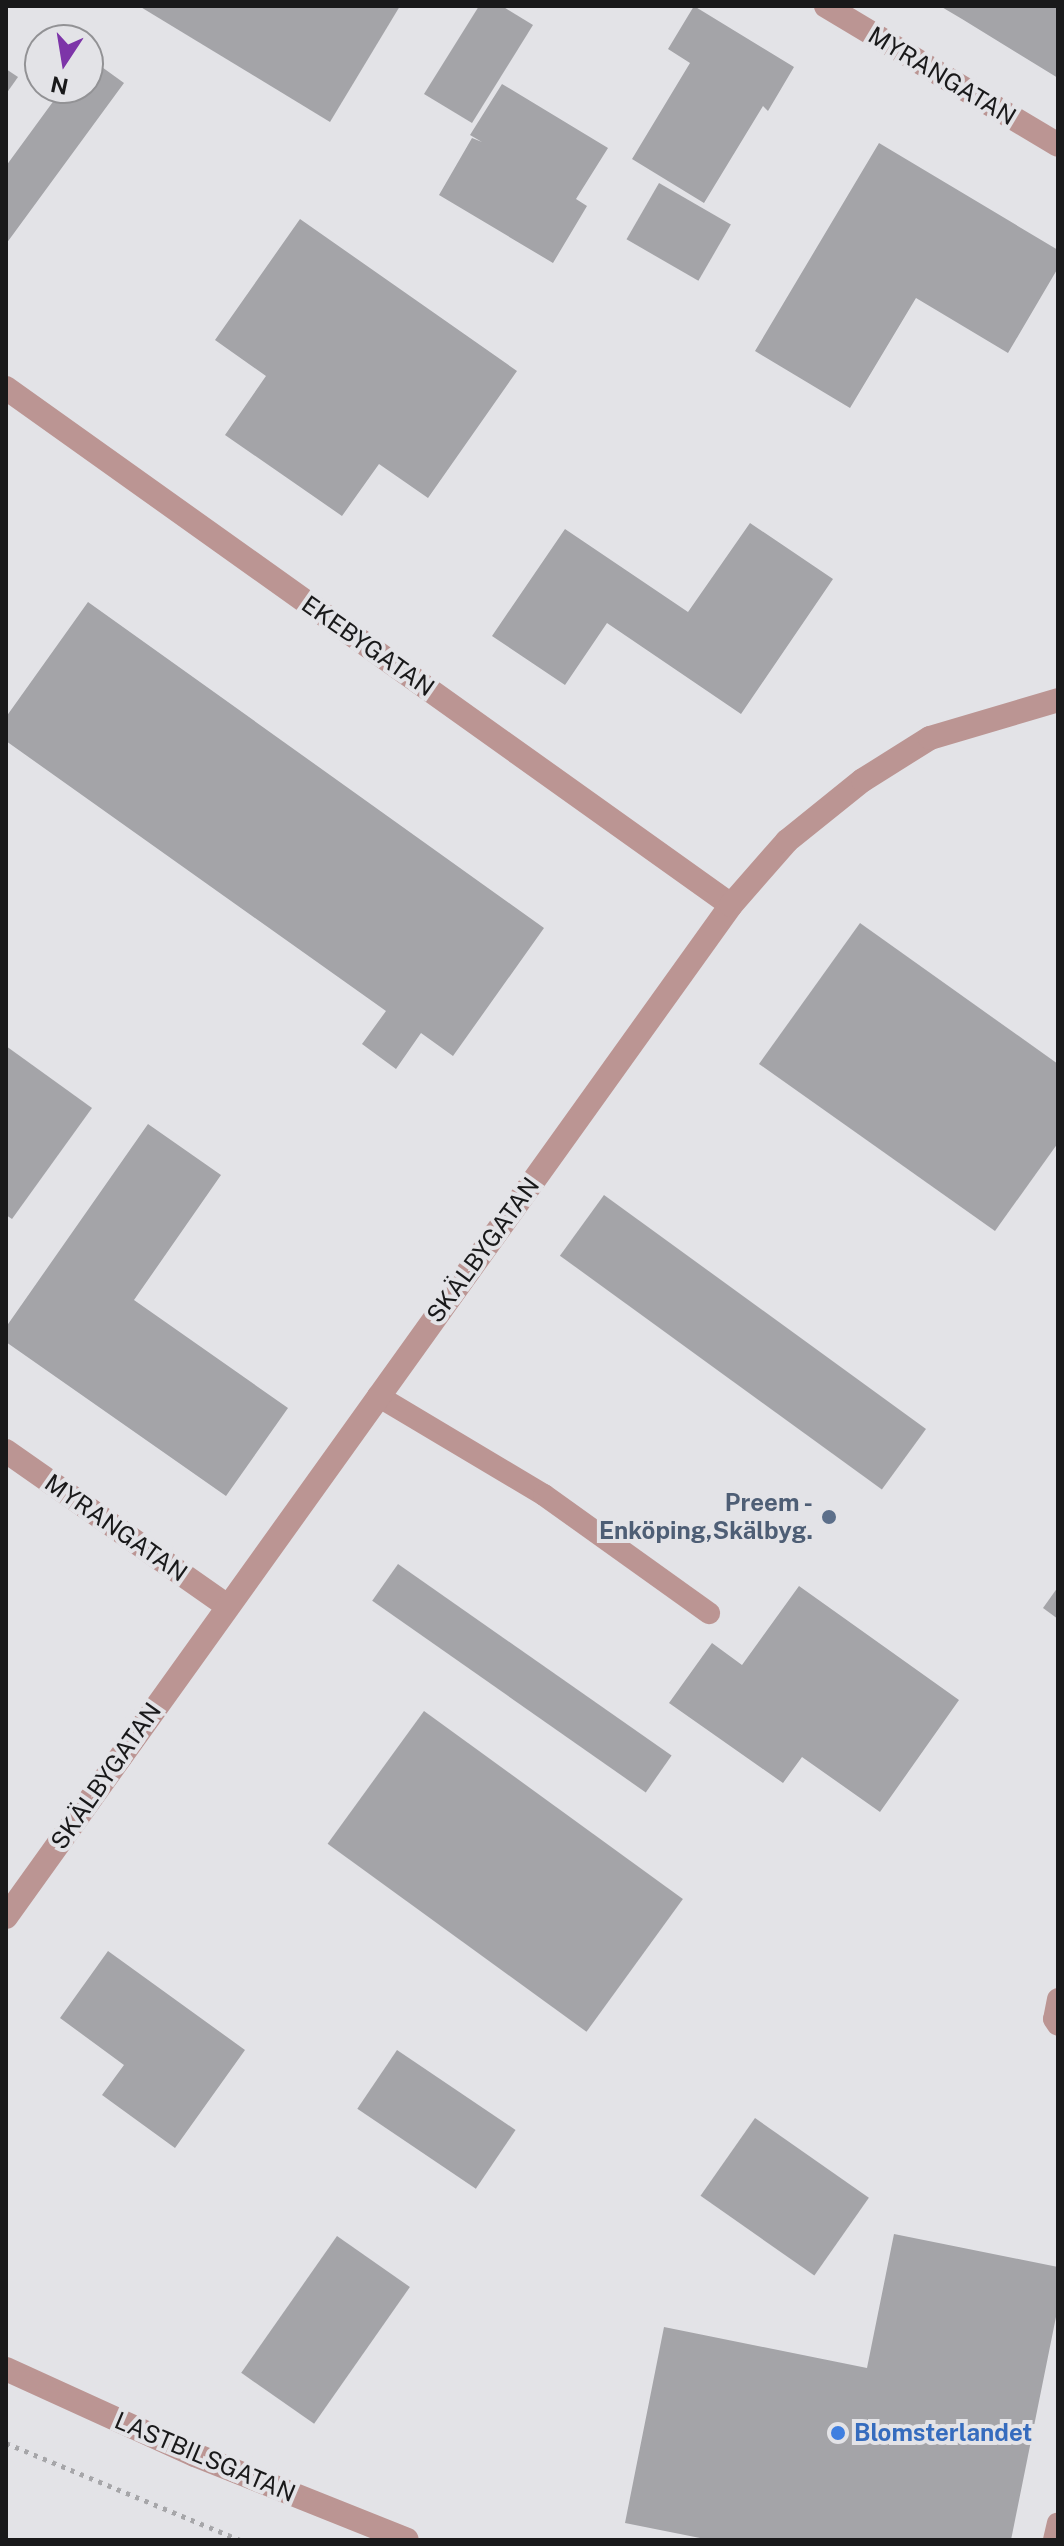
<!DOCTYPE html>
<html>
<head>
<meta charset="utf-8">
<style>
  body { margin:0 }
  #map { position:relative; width:1064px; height:2546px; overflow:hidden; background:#e3e3e7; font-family:"Public Sans",sans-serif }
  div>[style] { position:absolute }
  .building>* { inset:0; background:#a4a4a8; transform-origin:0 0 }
  .path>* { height:5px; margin-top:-2.5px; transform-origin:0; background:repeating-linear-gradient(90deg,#a6a6a9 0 4px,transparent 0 10px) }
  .lane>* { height:22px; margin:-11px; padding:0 11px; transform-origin:11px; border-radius:11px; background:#bb9593 }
  .street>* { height:24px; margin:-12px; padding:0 12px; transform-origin:12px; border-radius:12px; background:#bb9593 }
  .dots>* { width:22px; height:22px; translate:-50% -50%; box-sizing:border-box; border:4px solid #e3e3e7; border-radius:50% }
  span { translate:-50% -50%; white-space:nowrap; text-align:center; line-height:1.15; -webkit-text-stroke:8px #e3e3e7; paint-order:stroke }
  .street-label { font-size:24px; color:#19191a }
  .service-label { font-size:24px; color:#4e5e75; font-weight:700 }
  .right { translate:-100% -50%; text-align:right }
  .shop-label { font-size:24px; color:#366cbe; font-weight:700 }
  .left { translate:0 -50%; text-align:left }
  .frame { position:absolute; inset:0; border:8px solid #19191a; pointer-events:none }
  .north { position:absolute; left:24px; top:24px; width:80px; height:80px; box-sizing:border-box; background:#e3e3e7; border:2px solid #929295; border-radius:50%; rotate:192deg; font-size:22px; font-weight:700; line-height:32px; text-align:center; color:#19191a }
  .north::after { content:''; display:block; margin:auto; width:28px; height:36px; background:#7d35a8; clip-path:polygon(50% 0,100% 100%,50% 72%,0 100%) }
</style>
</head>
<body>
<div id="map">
  <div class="building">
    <div style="clip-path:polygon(139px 6px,400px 6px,330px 122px)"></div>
    <div style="clip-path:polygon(479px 6px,502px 6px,533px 25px,472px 123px,424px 94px)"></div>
    <div style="clip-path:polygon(694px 6px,794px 67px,768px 111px,763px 106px,704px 203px,632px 159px,690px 63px,668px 49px)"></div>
    <div style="clip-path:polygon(940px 6px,1058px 6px,1058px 78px,962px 19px)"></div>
    <div style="clip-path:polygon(88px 57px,124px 83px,6px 244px,6px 166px,63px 88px,88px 88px)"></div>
    <div style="clip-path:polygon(6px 69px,18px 77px,6px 94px)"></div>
    <div style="clip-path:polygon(502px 84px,608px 148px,576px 199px,587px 206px,553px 263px,439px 195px,472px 138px,482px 142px,470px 135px)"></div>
    <div style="clip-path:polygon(879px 143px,1058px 250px,1058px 268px,1008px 353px,916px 298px,850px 408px,755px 351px)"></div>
    <div style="left:659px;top:183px;width:83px;height:65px;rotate:30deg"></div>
    <div style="clip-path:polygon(300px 219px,517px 371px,428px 498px,379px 464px,342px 516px,225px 435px,266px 376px,215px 340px)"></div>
    <div style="clip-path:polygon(750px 523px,833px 579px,741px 714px,607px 623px,565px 685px,492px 636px,565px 529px,688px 612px)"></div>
    <div style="clip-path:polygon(88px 602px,544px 928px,453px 1056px,421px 1033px,396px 1069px,362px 1044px,386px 1011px,6px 741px,6px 717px)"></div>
    <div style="clip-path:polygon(860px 923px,1058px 1064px,1058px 1143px,995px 1231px,759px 1064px)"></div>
    <div style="clip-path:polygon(6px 1046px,92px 1108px,12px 1219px,6px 1215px)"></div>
    <div style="clip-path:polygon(148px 1124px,221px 1175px,134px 1300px,288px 1408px,226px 1496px,6px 1342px,6px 1327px)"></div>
    <div style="left:604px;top:1195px;width:398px;height:75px;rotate:36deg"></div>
    <div style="left:398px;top:1564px;width:334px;height:45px;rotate:35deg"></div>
    <div style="clip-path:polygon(799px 1586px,959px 1700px,880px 1812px,802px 1757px,783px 1783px,669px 1703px,712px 1643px,742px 1665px)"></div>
    <div style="clip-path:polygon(1058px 1587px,1058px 1619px,1043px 1608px)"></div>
    <div style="left:424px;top:1711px;width:320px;height:164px;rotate:36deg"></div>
    <div style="clip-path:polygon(108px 1951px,245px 2050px,175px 2148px,102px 2095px,124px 2065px,60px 2018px)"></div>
    <div style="left:397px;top:2050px;width:143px;height:71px;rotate:34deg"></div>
    <div style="left:755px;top:2118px;width:139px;height:95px;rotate:35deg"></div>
    <div style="clip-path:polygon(894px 2234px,1058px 2267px,1058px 2307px,1011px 2540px,710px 2540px,625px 2523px,664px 2327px,867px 2368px)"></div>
    <div style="left:337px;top:2236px;width:89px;height:167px;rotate:35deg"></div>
  </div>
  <div class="path">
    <div style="left:6px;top:2443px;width:253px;rotate:22.5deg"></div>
  </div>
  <div class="lane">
    <div style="left:378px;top:1396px;width:193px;rotate:30.8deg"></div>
    <div style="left:544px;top:1495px;width:203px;rotate:35.6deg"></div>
    <div style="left:1058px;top:1999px;width:20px;rotate:101deg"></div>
    <div style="left:1054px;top:2019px;width:7px;rotate:56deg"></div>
    <div style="left:1054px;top:2540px;width:17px;rotate:-77deg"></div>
  </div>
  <div class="street">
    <div style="left:826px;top:6px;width:270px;rotate:30.9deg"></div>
    <div style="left:6px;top:388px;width:890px;rotate:35.49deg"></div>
    <div style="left:6px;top:1451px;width:270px;rotate:35deg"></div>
    <div style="left:6px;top:1917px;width:1245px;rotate:-54.38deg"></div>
    <div style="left:731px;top:905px;width:85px;rotate:-48.8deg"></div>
    <div style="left:787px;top:841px;width:97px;rotate:-38.8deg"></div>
    <div style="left:863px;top:780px;width:79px;rotate:-32.1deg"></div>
    <div style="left:930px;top:738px;width:134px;rotate:-16.5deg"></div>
    <div style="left:6px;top:2369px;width:208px;rotate:24.5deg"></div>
    <div style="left:195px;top:2455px;width:228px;rotate:21.8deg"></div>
  </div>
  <div class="dots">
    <div style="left:829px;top:1517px;background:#5c6f8a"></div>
    <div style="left:838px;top:2433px;background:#3f7fe0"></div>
  </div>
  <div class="street-label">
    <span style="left:942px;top:76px;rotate:31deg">MYRANGATAN</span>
    <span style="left:368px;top:646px;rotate:35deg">EKEBYGATAN</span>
    <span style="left:483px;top:1250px;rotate:-54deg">SKÄLBYGATAN</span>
    <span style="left:116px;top:1528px;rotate:35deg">MYRANGATAN</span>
    <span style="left:106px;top:1776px;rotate:-55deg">SKÄLBYGATAN</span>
    <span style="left:205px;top:2457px;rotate:23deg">LASTBILSGATAN</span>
  </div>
  <div class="service-label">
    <span class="right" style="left:813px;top:1517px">Preem -<br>Enköping,Skälbyg.</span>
  </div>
  <div class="shop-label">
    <span class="left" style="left:854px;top:2433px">Blomsterlandet</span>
  </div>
  <div class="frame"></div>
  <div class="north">N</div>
</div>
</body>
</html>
